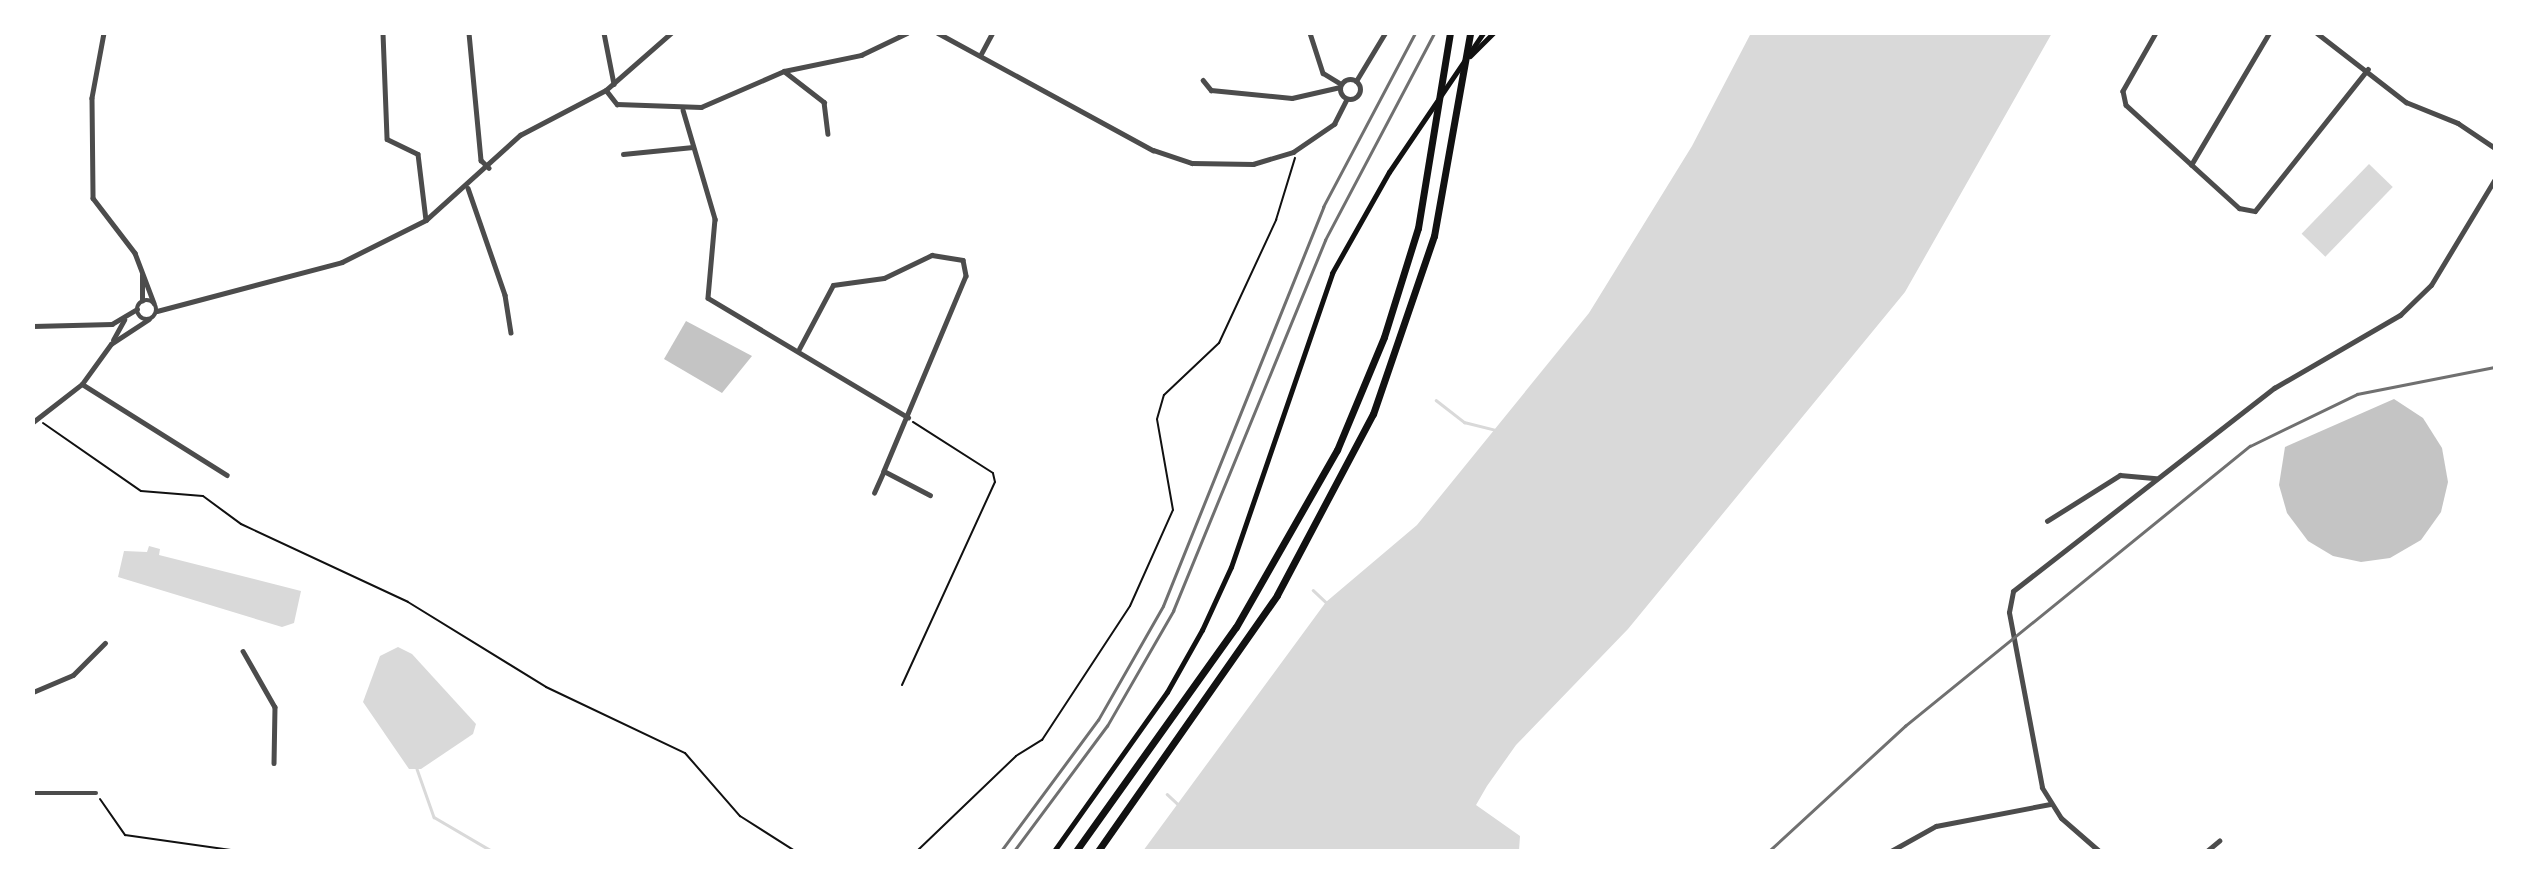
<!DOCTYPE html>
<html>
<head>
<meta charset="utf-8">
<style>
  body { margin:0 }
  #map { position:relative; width:2528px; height:884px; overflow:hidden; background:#fff; font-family:Mulish,sans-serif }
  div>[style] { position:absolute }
  .water>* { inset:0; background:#d9d9d9; transform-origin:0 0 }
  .stream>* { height:2.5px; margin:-1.25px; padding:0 1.25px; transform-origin:1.25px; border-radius:1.25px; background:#d9d9d9 }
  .building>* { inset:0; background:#c4c4c4 }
  .path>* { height:2px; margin:-1px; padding:0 1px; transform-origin:1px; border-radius:1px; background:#111 }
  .minor>* { height:4.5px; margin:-2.25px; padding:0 2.25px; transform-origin:2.25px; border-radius:2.25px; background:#4c4c4c }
  .minor>.ring { margin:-2.25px; padding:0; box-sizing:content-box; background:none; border:4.5px solid #4c4c4c; border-radius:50% }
  .tertiary>* { height:5px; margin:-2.5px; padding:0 2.5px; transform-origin:2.5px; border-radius:2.5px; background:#4c4c4c }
  .tertiary>.ring { margin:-2.5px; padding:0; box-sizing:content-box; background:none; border:5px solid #4c4c4c; border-radius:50% }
  .secondary>* { height:5px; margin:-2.5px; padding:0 2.5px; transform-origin:2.5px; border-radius:2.5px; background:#111 }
  .motorway>* { height:7px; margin:-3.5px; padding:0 3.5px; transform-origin:3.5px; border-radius:3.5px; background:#111 }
  .rail>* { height:2.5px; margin:-1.25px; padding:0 1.25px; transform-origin:1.25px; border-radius:1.25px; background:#707070 }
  span { translate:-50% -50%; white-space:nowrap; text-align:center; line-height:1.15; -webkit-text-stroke:6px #fff; paint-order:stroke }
  .frame { position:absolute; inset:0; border:35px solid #fff; pointer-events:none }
</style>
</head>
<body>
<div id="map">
  <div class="water">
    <div style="clip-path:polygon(1751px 33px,2052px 33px,1905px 292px,1628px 629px,1516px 745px,1487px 786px,1476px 805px,1520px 836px,1519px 851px,1143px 851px,1326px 602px,1417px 525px,1589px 313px,1692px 146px)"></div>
    <div style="left:2369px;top:164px;width:33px;height:97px;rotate:44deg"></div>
    <div style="clip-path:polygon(149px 546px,160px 549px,159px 555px,301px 591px,294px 623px,282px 627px,118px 577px,124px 551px,147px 552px)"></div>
    <div style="clip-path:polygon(398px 647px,412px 654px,476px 724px,473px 734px,421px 769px,409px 769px,363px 702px,380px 656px)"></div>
  </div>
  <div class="stream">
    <div style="left:1436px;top:400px;width:36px;rotate:38deg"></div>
    <div style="left:1464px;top:422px;width:32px;rotate:14deg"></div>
    <div style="left:1313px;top:590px;width:18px;rotate:43deg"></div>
    <div style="left:417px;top:769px;width:51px;rotate:70.5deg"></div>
    <div style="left:434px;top:817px;width:67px;rotate:30.4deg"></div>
    <div style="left:1167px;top:794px;width:16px;rotate:43deg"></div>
  </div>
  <div class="building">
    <div style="clip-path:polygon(686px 321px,752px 356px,722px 393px,664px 359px)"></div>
    <div style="clip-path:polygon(2394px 399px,2423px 418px,2442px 448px,2448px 482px,2441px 512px,2421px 540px,2390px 558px,2361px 562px,2333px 556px,2308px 541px,2287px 513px,2279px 485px,2285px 447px)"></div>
  </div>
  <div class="path">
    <div style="left:43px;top:423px;width:119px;rotate:34.8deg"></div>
    <div style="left:141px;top:491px;width:62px;rotate:4.6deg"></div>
    <div style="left:203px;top:496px;width:47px;rotate:36.4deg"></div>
    <div style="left:241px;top:524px;width:184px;rotate:25deg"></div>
    <div style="left:408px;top:602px;width:162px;rotate:31.6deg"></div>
    <div style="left:546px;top:687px;width:154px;rotate:25.4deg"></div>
    <div style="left:685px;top:753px;width:84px;rotate:48.9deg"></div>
    <div style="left:740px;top:816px;width:65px;rotate:32.5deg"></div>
    <div style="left:902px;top:685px;width:223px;rotate:-65.4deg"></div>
    <div style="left:995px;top:482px;width:9px;rotate:-103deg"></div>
    <div style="left:993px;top:473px;width:95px;rotate:-147.5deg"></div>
    <div style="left:100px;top:799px;width:44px;rotate:55.2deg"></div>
    <div style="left:125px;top:835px;width:114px;rotate:8.1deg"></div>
    <div style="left:917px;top:851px;width:137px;rotate:-43.8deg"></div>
    <div style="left:1016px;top:756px;width:31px;rotate:-32deg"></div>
    <div style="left:1042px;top:740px;width:160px;rotate:-56.7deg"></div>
    <div style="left:1130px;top:606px;width:105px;rotate:-65.9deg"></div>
    <div style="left:1173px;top:510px;width:92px;rotate:-100deg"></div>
    <div style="left:1157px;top:419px;width:25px;rotate:-74deg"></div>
    <div style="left:1164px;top:395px;width:76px;rotate:-43.4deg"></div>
    <div style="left:1219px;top:343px;width:136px;rotate:-65.1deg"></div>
    <div style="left:1276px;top:220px;width:65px;rotate:-73deg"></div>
  </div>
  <div class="minor">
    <div style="left:104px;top:33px;width:66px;rotate:100.5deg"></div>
    <div style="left:92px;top:98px;width:100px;rotate:89.4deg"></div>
    <div style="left:93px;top:198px;width:69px;rotate:52.6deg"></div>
    <div style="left:135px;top:253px;width:53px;rotate:69.2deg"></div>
    <div style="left:383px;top:33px;width:106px;rotate:87.8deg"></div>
    <div style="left:387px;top:139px;width:34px;rotate:26deg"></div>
    <div style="left:418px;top:154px;width:66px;rotate:83.1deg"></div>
    <div style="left:469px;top:33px;width:128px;rotate:84.6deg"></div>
    <div style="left:481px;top:160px;width:11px;rotate:45deg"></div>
    <div style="left:604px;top:33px;width:52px;rotate:78.9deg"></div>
    <div style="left:938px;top:33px;width:245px;rotate:28.6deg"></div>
    <div style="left:1153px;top:150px;width:41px;rotate:18.4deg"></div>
    <div style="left:1192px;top:163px;width:61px;rotate:0.9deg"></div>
    <div style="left:1253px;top:164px;width:42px;rotate:-16.7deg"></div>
    <div style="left:1293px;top:152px;width:50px;rotate:-34.3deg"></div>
    <div style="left:1334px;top:124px;width:28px;rotate:-63deg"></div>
    <div style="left:1310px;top:33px;width:42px;rotate:72deg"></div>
    <div style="left:1323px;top:73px;width:21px;rotate:31deg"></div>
    <div style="left:2156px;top:33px;width:67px;rotate:119.6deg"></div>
    <div style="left:2123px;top:91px;width:14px;rotate:78deg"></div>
    <div style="left:2126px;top:105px;width:153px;rotate:42.3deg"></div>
    <div style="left:2239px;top:208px;width:16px;rotate:11deg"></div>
    <div style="left:2255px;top:211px;width:181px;rotate:-51.5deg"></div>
    <div style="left:2317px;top:33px;width:113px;rotate:37.8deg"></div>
    <div style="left:2406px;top:102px;width:56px;rotate:22deg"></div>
    <div style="left:2458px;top:123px;width:45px;rotate:34deg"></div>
    <div style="left:981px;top:54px;width:24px;rotate:-62deg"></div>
    <div style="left:784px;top:71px;width:51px;rotate:37.8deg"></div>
    <div style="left:824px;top:102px;width:32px;rotate:83deg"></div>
    <div style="left:1203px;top:80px;width:13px;rotate:51deg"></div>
    <div style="left:1211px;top:90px;width:81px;rotate:5.6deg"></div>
    <div style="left:1292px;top:98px;width:49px;rotate:-12.9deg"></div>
    <div style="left:606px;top:90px;width:18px;rotate:52deg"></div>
    <div style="left:617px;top:104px;width:84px;rotate:2deg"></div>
    <div style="left:701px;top:107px;width:90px;rotate:-23.4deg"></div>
    <div style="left:784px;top:71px;width:79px;rotate:-11.7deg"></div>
    <div style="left:861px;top:55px;width:51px;rotate:-25.6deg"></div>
    <div style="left:683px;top:110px;width:114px;rotate:73.6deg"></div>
    <div style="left:715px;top:219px;width:79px;rotate:95.1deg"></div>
    <div style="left:708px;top:298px;width:233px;rotate:30.8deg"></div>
    <div style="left:623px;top:154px;width:70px;rotate:-5.7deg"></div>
    <div style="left:2191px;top:165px;width:153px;rotate:-59.4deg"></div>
    <div style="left:468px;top:188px;width:113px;rotate:70.9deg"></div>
    <div style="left:505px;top:295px;width:38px;rotate:81deg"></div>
    <div class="ring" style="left:137px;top:300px;width:15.5px;height:15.5px"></div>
    <div style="left:142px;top:301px;width:26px;rotate:-90deg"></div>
    <div style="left:157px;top:311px;width:191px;rotate:-14.8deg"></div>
    <div style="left:342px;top:262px;width:94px;rotate:-26.6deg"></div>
    <div style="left:426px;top:220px;width:127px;rotate:-42.1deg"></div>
    <div style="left:520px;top:135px;width:97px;rotate:-27.6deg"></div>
    <div style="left:606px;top:90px;width:86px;rotate:-41.2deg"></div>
    <div style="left:33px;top:326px;width:79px;rotate:-1.5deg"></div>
    <div style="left:112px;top:324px;width:29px;rotate:-31deg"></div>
    <div style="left:113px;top:340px;width:23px;rotate:-61deg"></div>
    <div style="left:799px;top:349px;width:72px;rotate:-62deg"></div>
    <div style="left:833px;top:285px;width:51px;rotate:-7.8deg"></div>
    <div style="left:884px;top:278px;width:53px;rotate:-25.6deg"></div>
    <div style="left:932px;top:255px;width:31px;rotate:9deg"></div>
    <div style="left:963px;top:260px;width:16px;rotate:79deg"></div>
    <div style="left:966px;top:276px;width:212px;rotate:112.8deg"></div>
    <div style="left:884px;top:471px;width:52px;rotate:27.6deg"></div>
    <div style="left:82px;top:384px;width:171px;rotate:32.1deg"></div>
    <div style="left:33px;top:422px;width:62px;rotate:-37.8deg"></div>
    <div style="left:82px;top:384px;width:49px;rotate:-54.1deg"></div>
    <div style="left:111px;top:344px;width:45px;rotate:-33.3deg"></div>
    <div style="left:874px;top:493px;width:24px;rotate:-66deg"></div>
    <div style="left:2047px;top:521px;width:86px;rotate:-32.2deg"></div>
    <div style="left:2120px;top:475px;width:36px;rotate:5deg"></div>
    <div style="left:243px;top:651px;width:64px;rotate:60.3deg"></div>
    <div style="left:275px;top:707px;width:56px;rotate:91deg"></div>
    <div style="left:33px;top:692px;width:43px;rotate:-23deg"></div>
    <div style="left:73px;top:675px;width:45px;rotate:-45deg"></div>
    <div style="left:33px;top:793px;width:63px"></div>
    <div style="left:1891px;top:851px;width:51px;rotate:-29.1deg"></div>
    <div style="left:1936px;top:826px;width:116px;rotate:-10.9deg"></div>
    <div style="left:2207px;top:851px;width:16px;rotate:-40deg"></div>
  </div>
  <div class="tertiary">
    <div class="ring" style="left:1340px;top:79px;width:15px;height:15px"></div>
    <div style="left:1356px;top:81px;width:56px;rotate:-58.9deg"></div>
    <div style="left:2099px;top:851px;width:50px;rotate:-139deg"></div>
    <div style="left:2061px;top:818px;width:36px;rotate:-122deg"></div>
    <div style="left:2042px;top:787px;width:178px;rotate:-100.7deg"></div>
    <div style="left:2009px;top:612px;width:21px;rotate:-79deg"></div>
    <div style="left:2013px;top:591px;width:331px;rotate:-37.9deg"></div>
    <div style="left:2274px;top:388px;width:146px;rotate:-30.1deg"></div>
    <div style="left:2400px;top:315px;width:43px;rotate:-44.1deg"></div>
    <div style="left:2431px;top:285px;width:124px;rotate:-58.9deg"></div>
  </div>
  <div class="secondary">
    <div style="left:1470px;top:56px;width:33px;rotate:-45deg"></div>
    <div style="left:1054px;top:851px;width:195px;rotate:-54.6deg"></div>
    <div style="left:1167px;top:692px;width:71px;rotate:-60.6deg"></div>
    <div style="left:1202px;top:630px;width:69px;rotate:-65.3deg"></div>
    <div style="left:1231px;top:567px;width:311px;rotate:-71deg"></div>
    <div style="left:1332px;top:273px;width:116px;rotate:-60.6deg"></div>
    <div style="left:1389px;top:172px;width:168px;rotate:-55.9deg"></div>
  </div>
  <div class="motorway">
    <div style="left:1076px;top:851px;width:275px;rotate:-54.5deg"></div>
    <div style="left:1236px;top:627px;width:204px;rotate:-60.3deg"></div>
    <div style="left:1337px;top:450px;width:122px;rotate:-67.4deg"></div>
    <div style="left:1384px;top:337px;width:114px;rotate:-72.7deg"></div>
    <div style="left:1418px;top:228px;width:198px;rotate:-80.7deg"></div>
    <div style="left:1098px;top:851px;width:312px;rotate:-55deg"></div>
    <div style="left:1277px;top:595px;width:205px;rotate:-62.1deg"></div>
    <div style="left:1373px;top:414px;width:188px;rotate:-71.1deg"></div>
    <div style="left:1434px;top:236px;width:206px;rotate:-79.9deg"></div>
  </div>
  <div class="rail">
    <div style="left:1001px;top:851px;width:163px;rotate:-53.5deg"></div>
    <div style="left:1098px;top:720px;width:131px;rotate:-60.3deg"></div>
    <div style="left:1163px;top:606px;width:430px;rotate:-68.1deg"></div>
    <div style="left:1323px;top:207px;width:197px;rotate:-62.1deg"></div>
    <div style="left:1014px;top:851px;width:156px;rotate:-53.4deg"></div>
    <div style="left:1107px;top:726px;width:133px;rotate:-60.1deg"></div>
    <div style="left:1173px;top:611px;width:401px;rotate:-67.7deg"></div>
    <div style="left:1325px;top:240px;width:234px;rotate:-62.2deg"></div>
    <div style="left:1769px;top:851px;width:185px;rotate:-42.6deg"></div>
    <div style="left:1905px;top:726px;width:444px;rotate:-39.1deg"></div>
    <div style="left:2250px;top:446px;width:119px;rotate:-25.9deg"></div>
    <div style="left:2357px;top:394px;width:141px;rotate:-11.1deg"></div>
  </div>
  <div class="frame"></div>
</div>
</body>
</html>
